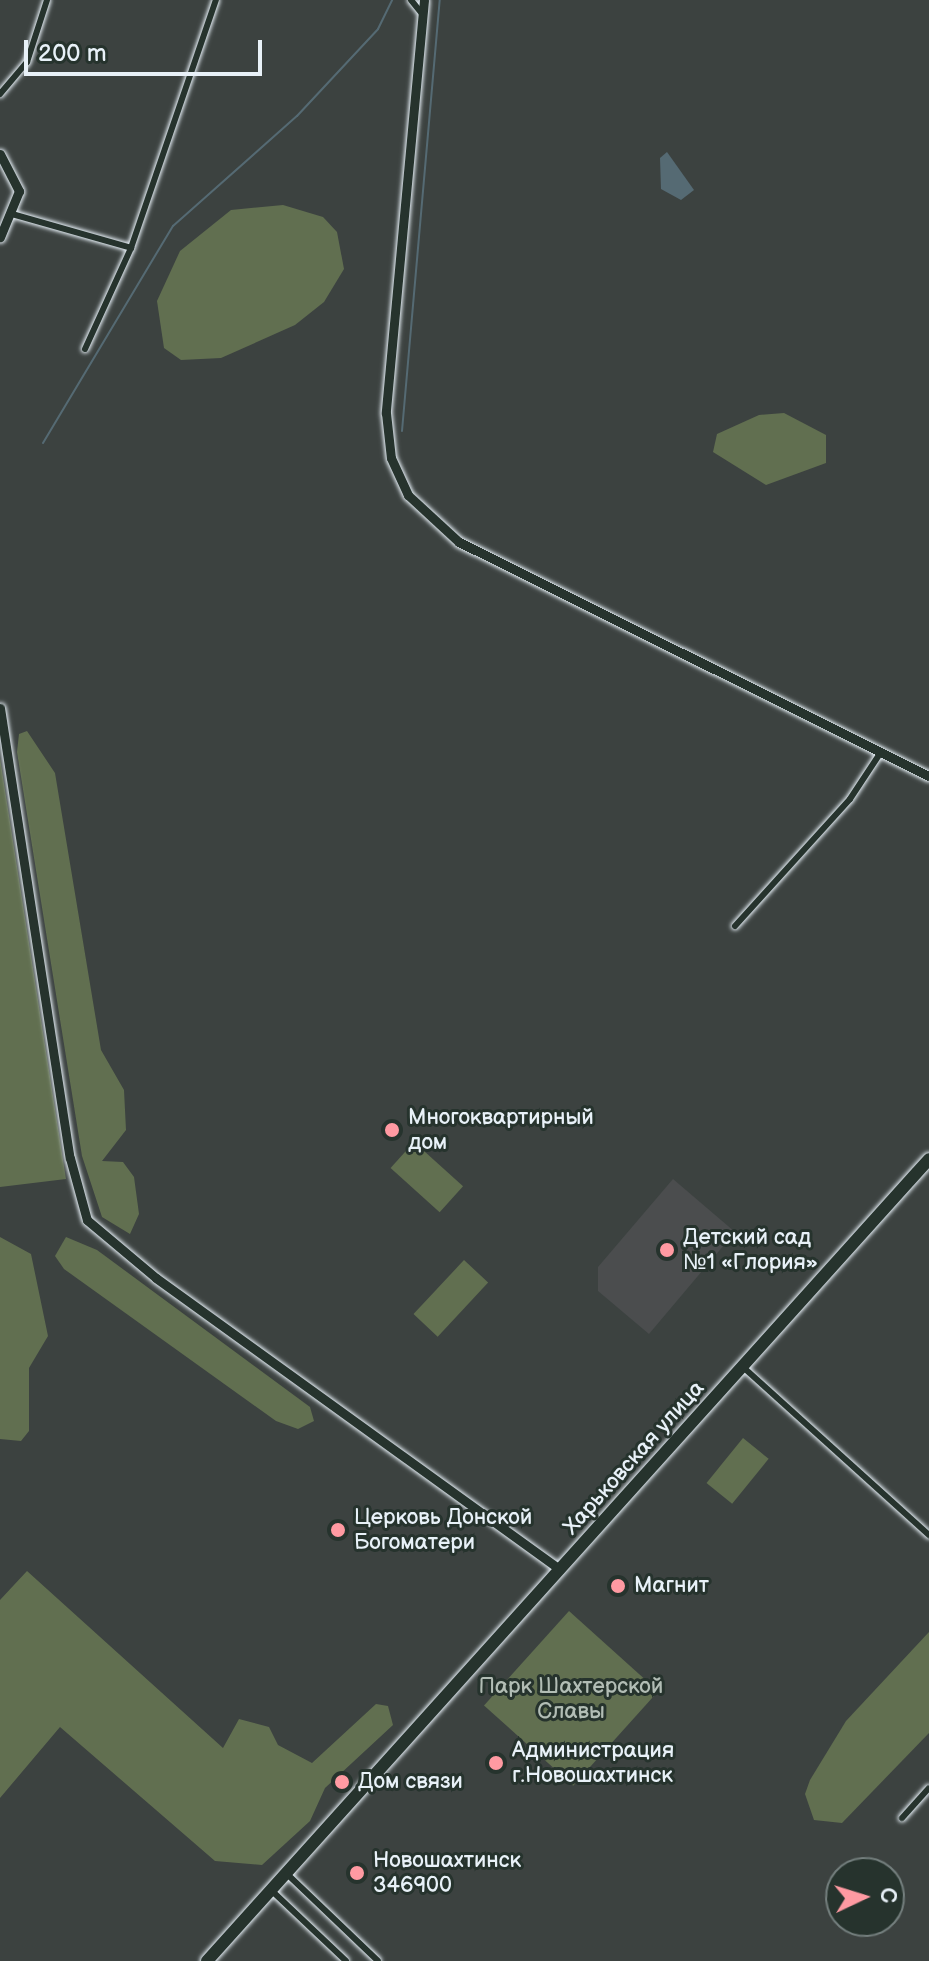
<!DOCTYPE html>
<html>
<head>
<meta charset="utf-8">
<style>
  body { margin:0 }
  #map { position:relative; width:929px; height:1961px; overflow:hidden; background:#3c4240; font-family:"Balsamiq Sans",sans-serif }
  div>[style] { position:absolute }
  .built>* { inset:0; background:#4b4d4e }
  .green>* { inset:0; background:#616f50; transform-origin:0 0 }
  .water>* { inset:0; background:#556a73 }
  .stream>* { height:2px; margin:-1px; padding:0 1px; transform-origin:1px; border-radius:1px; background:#556a73 }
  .roads { filter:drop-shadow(0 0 2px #e8f1f8) drop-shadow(0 0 2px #e8f1f8) }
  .street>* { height:6px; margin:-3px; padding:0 3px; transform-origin:3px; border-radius:3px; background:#26332d }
  .secondary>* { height:9px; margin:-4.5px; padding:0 4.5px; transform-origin:4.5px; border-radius:4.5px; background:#26332d }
  .highway>* { height:12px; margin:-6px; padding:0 6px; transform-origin:6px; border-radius:6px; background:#26332d }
  .dots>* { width:22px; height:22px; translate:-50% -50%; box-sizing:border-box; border:4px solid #26332d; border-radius:50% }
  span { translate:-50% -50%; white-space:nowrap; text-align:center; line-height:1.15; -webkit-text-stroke:6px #26332d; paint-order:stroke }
  .poi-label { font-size:22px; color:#e8f1f8 }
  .left { translate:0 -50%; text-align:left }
  .street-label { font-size:22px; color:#e8f1f8 }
  .park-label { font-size:22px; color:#b2bdb5 }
  .north { position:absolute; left:825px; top:1857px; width:80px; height:80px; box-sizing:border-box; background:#26332d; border:2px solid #747f7e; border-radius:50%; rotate:86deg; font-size:22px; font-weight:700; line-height:32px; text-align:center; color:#e8f1f8 }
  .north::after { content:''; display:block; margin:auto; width:28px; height:36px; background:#ff9aa2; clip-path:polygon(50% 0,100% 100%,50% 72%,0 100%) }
  .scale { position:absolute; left:24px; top:40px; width:238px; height:36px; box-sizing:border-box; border:4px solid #e8f1f8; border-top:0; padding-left:10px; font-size:24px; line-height:28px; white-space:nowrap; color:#e8f1f8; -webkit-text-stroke:6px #26332d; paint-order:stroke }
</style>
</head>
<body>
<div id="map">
  <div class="built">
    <div style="clip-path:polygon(673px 1179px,735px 1232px,649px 1334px,598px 1291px,598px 1267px)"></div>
  </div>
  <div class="green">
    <div style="clip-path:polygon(283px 205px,323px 217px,337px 232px,344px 269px,324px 302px,295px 325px,221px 358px,181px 360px,164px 348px,157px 301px,180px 251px,231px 210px)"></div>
    <div style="clip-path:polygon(784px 413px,826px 435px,826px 463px,766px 485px,713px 452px,717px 434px,759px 415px)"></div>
    <div style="clip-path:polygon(27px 731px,55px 773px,101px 1050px,124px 1090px,126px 1130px,102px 1161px,123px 1162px,134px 1177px,139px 1214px,130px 1234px,102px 1217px,82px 1156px,17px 752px,19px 734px)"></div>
    <div style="clip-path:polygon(0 758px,66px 1179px,0 1187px)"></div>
    <div style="left:414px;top:1142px;width:66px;height:35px;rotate:42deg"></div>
    <div style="clip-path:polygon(0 1237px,31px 1254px,48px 1336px,29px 1368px,29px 1431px,21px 1441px,0 1439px)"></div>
    <div style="clip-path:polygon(66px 1237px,97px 1250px,310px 1407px,314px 1421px,298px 1429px,276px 1421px,64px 1269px,55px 1256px)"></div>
    <div style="left:464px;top:1260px;width:33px;height:74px;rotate:43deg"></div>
    <div style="left:743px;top:1438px;width:33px;height:58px;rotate:39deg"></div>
    <div style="clip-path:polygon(27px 1571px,223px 1748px,239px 1719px,269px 1727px,278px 1745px,312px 1763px,376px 1704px,388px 1706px,393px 1725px,325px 1788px,310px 1821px,262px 1865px,215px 1861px,60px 1727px,0 1798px,0 1600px)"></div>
    <div style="left:569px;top:1611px;width:120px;height:127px;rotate:42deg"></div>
    <div style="clip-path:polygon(929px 1632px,929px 1733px,842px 1823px,814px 1820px,805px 1794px,810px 1780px,846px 1721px)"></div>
  </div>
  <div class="water">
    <div style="clip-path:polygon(667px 152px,694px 190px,681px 200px,661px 189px,660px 158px)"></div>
  </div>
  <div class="stream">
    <div style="left:402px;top:431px;width:433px;rotate:-85deg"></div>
    <div style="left:43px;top:443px;width:253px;rotate:-59.1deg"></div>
    <div style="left:173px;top:226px;width:166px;rotate:-41.6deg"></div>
    <div style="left:297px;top:116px;width:119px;rotate:-47deg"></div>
    <div style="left:378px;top:29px;width:32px;rotate:-64deg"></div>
  </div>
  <div class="roads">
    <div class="street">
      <div style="left:411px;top:0;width:19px;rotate:51deg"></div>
      <div style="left:0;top:94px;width:42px;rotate:-49.8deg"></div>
      <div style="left:27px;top:62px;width:65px;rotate:-72.1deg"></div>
      <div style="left:12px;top:214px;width:124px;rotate:15.9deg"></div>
      <div style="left:85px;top:349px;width:111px;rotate:-65.5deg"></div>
      <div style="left:131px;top:248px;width:262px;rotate:-71.1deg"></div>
      <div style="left:735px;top:926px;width:171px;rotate:-47.8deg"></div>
      <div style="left:850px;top:799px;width:56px;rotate:-56.6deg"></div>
      <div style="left:743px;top:1367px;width:251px;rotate:42.1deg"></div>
      <div style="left:902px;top:1818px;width:40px;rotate:-48deg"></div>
      <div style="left:286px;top:1873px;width:127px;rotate:43.7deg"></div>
      <div style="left:271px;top:1890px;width:103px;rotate:43.4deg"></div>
    </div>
    <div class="secondary">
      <div style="left:424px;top:0;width:415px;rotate:95.3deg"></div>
      <div style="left:386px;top:413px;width:45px;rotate:83.7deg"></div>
      <div style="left:391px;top:458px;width:41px;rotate:65.3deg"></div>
      <div style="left:408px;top:495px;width:69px;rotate:42.7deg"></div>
      <div style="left:459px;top:542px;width:525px;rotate:26.47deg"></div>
      <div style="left:0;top:154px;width:42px;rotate:62.8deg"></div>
      <div style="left:19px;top:191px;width:50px;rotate:112.4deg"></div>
      <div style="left:0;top:708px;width:455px;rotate:81.2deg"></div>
      <div style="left:70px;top:1158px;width:64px;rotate:74.7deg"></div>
      <div style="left:87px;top:1220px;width:90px;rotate:40deg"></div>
      <div style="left:156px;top:1278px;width:498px;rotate:35.8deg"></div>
    </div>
    <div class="highway">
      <div style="left:207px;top:1961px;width:1079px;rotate:-48deg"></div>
    </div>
  </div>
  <div class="dots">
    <div style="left:392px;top:1130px;background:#ff9aa2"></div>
    <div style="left:667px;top:1250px;background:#ff9aa2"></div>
    <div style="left:338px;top:1530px;background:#ff9aa2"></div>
    <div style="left:618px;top:1586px;background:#ff9aa2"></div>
    <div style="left:496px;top:1763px;background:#ff9aa2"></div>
    <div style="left:342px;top:1782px;background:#ff9aa2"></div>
    <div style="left:357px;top:1873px;background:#ff9aa2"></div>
  </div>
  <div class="poi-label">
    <span class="left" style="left:408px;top:1130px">Многоквартирный<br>дом</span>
    <span class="left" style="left:683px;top:1250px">Детский сад<br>№1 «Глория»</span>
    <span class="left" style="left:354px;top:1530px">Церковь Донской<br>Богоматери</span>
    <span class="left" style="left:634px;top:1586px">Магнит</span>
    <span class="left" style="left:512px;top:1763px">Администрация<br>г.Новошахтинск</span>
    <span class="left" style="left:358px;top:1782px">Дом связи</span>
    <span class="left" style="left:373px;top:1873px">Новошахтинск<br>346900</span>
  </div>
  <div class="street-label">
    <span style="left:634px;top:1458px;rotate:-48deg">Харьковская улица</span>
  </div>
  <div class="park-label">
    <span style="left:571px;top:1699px">Парк Шахтерской<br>Славы</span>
  </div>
  <div class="north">С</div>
  <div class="scale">200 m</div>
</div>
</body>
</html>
